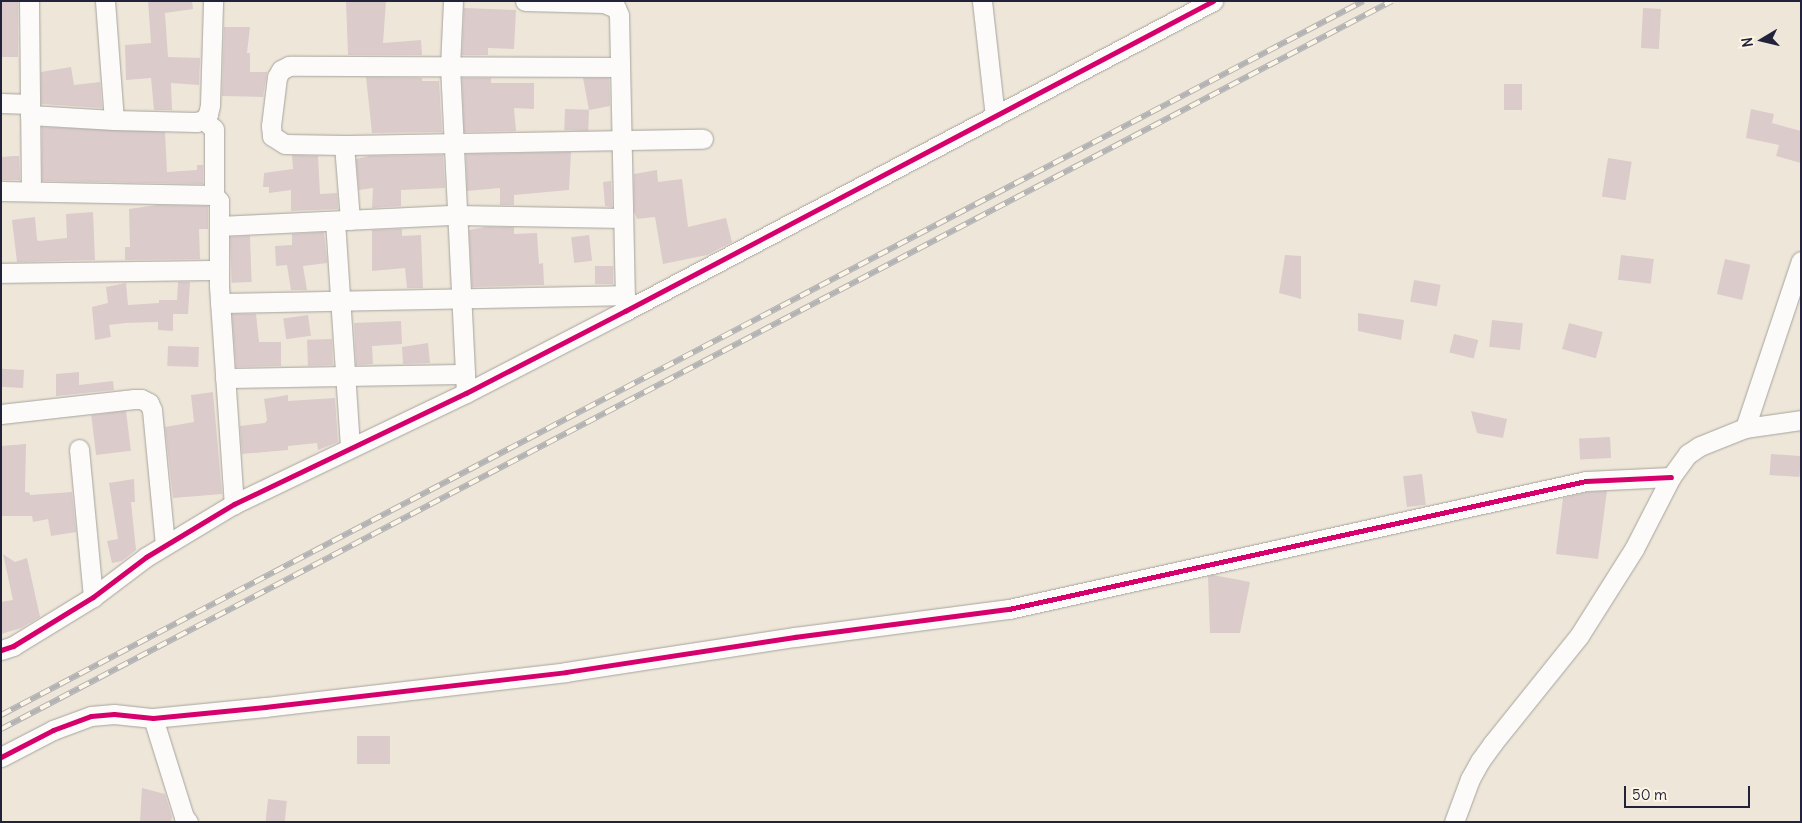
<!DOCTYPE html>
<html>
<head>
<meta charset="utf-8">
<style>
  body { margin:0 }
  #map { position:relative; width:1802px; height:823px; overflow:hidden; background:#eee7d9; font-family:Delius,sans-serif }
  div>[style] { position:absolute }
  .building>* { inset:0; background:#dbcbcb; transform-origin:0 0 }
  .roads { filter:drop-shadow(0 0 1px #a6a39e) drop-shadow(0 0 1px #a6a39e) }
  .minor>* { height:19px; margin:-9.5px; padding:0 9.5px; transform-origin:9.5px; border-radius:9.5px; background:#fcfbf9 }
  .rail>* { height:5.5px; margin-top:-2.75px; transform-origin:0; background:repeating-linear-gradient(90deg,#fcf5e5 0 11px,#b4b3b4 0 22px); box-sizing:border-box; border-block:1px solid #b4b3b4 }
  .cycleway>* { height:5px; margin:-2.5px; padding:0 2.5px; transform-origin:2.5px; border-radius:2.5px; background:#d6006c }
  span { translate:-50% -50%; white-space:nowrap; text-align:center; line-height:1.15; -webkit-text-stroke:4.5px #fcf5e5; paint-order:stroke }
  .frame { position:absolute; inset:0; border:2px solid #22223b; pointer-events:none }
  .north { position:absolute; left:1737px; top:15px; width:50px; height:50px; -webkit-text-stroke:4px #fcf5e5; paint-order:stroke; rotate:261deg; font-size:14px; font-weight:700; line-height:20px; text-align:center; color:#22223b }
  .north::after { content:''; display:block; margin:auto; width:18px; height:22px; background:#22223b; clip-path:polygon(50% 0,100% 100%,50% 72%,0 100%) }
  .scale { position:absolute; left:1624px; top:786px; width:126px; height:22px; box-sizing:border-box; border:2px solid #22223b; border-top:0; padding-left:6px; font-size:15px; line-height:18px; white-space:nowrap; color:#22223b; -webkit-text-stroke:4px #fcf5e5; paint-order:stroke }
</style>
</head>
<body>
<div id="map">
  <div class="building">
    <div style="clip-path:polygon(148px 1px,192px 1px,193px 9px,165px 13px,168px 57px,200px 58px,199px 85px,171px 83px,172px 110px,154px 110px,151px 78px,126px 80px,125px 45px,151px 43px)"></div>
    <div style="clip-path:polygon(346px 1px,386px 1px,383px 43px,421px 40px,422px 55px,348px 55px)"></div>
    <div style="left:18px;top:2px;width:55px;height:17px;rotate:90deg"></div>
    <div style="clip-path:polygon(464px 8px,516px 10px,514px 49px,488px 48px,488px 55px,462px 55px)"></div>
    <div style="left:1643px;top:8px;width:18px;height:40px;rotate:3deg"></div>
    <div style="clip-path:polygon(224px 27px,250px 27px,247px 53px,250px 53px,250px 72px,267px 72px,263px 97px,222px 96px)"></div>
    <div style="clip-path:polygon(71px 67px,74px 85px,100px 82px,102px 108px,41px 104px,41px 72px)"></div>
    <div style="clip-path:polygon(366px 77px,422px 78px,422px 81px,439px 81px,442px 132px,372px 133px)"></div>
    <div style="clip-path:polygon(462px 78px,491px 78px,491px 83px,534px 83px,534px 109px,514px 108px,516px 131px,464px 132px)"></div>
    <div style="clip-path:polygon(583px 78px,609px 78px,610px 106px,589px 110px)"></div>
    <div style="left:1504px;top:84px;width:18px;height:26px"></div>
    <div style="left:565px;top:109px;width:24px;height:21px;rotate:2deg"></div>
    <div style="clip-path:polygon(1751px 109px,1774px 114px,1772px 123px,1801px 131px,1801px 163px,1776px 156px,1779px 145px,1746px 138px)"></div>
    <div style="clip-path:polygon(42px 127px,165px 132px,167px 172px,197px 170px,197px 165px,203px 165px,203px 184px,42px 181px)"></div>
    <div style="clip-path:polygon(571px 152px,569px 190px,514px 195px,514px 205px,500px 205px,500px 188px,467px 191px,466px 154px)"></div>
    <div style="clip-path:polygon(292px 155px,318px 156px,320px 194px,337px 193px,338px 209px,291px 211px,291px 190px,269px 193px,269px 187px,263px 187px,264px 173px,293px 169px)"></div>
    <div style="clip-path:polygon(443px 155px,445px 188px,401px 190px,401px 206px,372px 208px,373px 188px,359px 190px,356px 159px,369px 156px)"></div>
    <div style="clip-path:polygon(14px 156px,19px 156px,20px 180px,1px 180px,1px 157px)"></div>
    <div style="left:1608px;top:158px;width:24px;height:39px;rotate:9deg"></div>
    <div style="clip-path:polygon(657px 170px,658px 182px,682px 179px,688px 227px,726px 218px,732px 242px,707px 255px,663px 264px,655px 217px,637px 219px,634px 211px,634px 174px)"></div>
    <div style="clip-path:polygon(611px 181px,612px 207px,605px 206px,603px 182px)"></div>
    <div style="clip-path:polygon(157px 205px,208px 206px,208px 229px,199px 229px,200px 259px,125px 260px,125px 247px,130px 247px,129px 209px)"></div>
    <div style="clip-path:polygon(93px 212px,95px 260px,17px 262px,12px 220px,35px 217px,37px 240px,39px 241px,67px 238px,66px 214px)"></div>
    <div style="clip-path:polygon(485px 227px,514px 227px,514px 234px,537px 233px,539px 264px,543px 263px,544px 285px,472px 287px,469px 230px)"></div>
    <div style="clip-path:polygon(402px 229px,402px 236px,421px 235px,423px 288px,407px 288px,405px 268px,372px 271px,372px 230px)"></div>
    <div style="clip-path:polygon(324px 232px,327px 263px,303px 266px,307px 290px,291px 290px,287px 265px,276px 266px,275px 246px,292px 245px,292px 234px)"></div>
    <div style="left:589px;top:235px;width:26px;height:18px;rotate:83deg"></div>
    <div style="left:250px;top:236px;width:46px;height:20px;rotate:88deg"></div>
    <div style="clip-path:polygon(1285px 255px,1301px 256px,1301px 299px,1279px 293px)"></div>
    <div style="left:1621px;top:255px;width:33px;height:25px;rotate:7deg"></div>
    <div style="left:1725px;top:259px;width:26px;height:36px;rotate:13deg"></div>
    <div style="left:595px;top:266px;width:18px;height:18px"></div>
    <div style="left:1414px;top:280px;width:27px;height:22px;rotate:10deg"></div>
    <div style="clip-path:polygon(178px 282px,190px 282px,188px 314px,173px 314px,173px 331px,158px 330px,158px 322px,125px 323px,109px 325px,111px 337px,95px 340px,92px 307px,108px 303px,106px 287px,126px 283px,128px 305px,159px 303px,159px 300px,177px 300px)"></div>
    <div style="clip-path:polygon(1358px 313px,1404px 320px,1401px 340px,1358px 331px)"></div>
    <div style="clip-path:polygon(232px 314px,256px 314px,259px 342px,281px 342px,281px 366px,236px 367px)"></div>
    <div style="left:308px;top:315px;width:21px;height:25px;rotate:82deg"></div>
    <div style="left:1492px;top:320px;width:31px;height:27px;rotate:6deg"></div>
    <div style="clip-path:polygon(401px 321px,402px 344px,372px 346px,373px 364px,356px 365px,354px 323px)"></div>
    <div style="left:1569px;top:323px;width:35px;height:27px;rotate:15deg"></div>
    <div style="left:1454px;top:334px;width:25px;height:19px;rotate:14deg"></div>
    <div style="left:332px;top:339px;width:26px;height:25px;rotate:88deg"></div>
    <div style="clip-path:polygon(428px 343px,430px 363px,403px 364px,402px 347px)"></div>
    <div style="left:168px;top:346px;width:31px;height:20px;rotate:2deg"></div>
    <div style="left:24px;top:370px;width:18px;height:23px;rotate:93deg"></div>
    <div style="clip-path:polygon(79px 372px,79px 385px,113px 381px,114px 390px,56px 396px,56px 374px)"></div>
    <div style="clip-path:polygon(213px 392px,222px 494px,173px 498px,165px 427px,194px 422px,191px 395px)"></div>
    <div style="clip-path:polygon(288px 395px,288px 401px,335px 398px,338px 442px,318px 450px,317px 443px,288px 446px,288px 450px,242px 454px,240px 426px,265px 423px,267px 420px,264px 399px)"></div>
    <div style="left:126px;top:411px;width:40px;height:35px;rotate:83deg"></div>
    <div style="clip-path:polygon(1471px 411px,1507px 419px,1503px 438px,1477px 433px)"></div>
    <div style="left:1610px;top:437px;width:21px;height:31px;rotate:87deg"></div>
    <div style="clip-path:polygon(26px 444px,25px 492px,30px 493px,30px 495px,72px 492px,76px 532px,51px 536px,48px 519px,33px 522px,32px 516px,1px 516px,1px 446px)"></div>
    <div style="left:1771px;top:454px;width:30px;height:21px;rotate:4deg"></div>
    <div style="left:1422px;top:474px;width:31px;height:19px;rotate:83deg"></div>
    <div style="clip-path:polygon(134px 479px,135px 502px,131px 502px,136px 550px,122px 561px,112px 563px,107px 541px,118px 539px,109px 483px)"></div>
    <div style="clip-path:polygon(1607px 491px,1598px 559px,1556px 554px,1563px 498px,1587px 492px)"></div>
    <div style="clip-path:polygon(3px 554px,15px 562px,27px 558px,40px 617px,21px 628px,1px 634px,1px 602px,13px 600px)"></div>
    <div style="clip-path:polygon(1213px 575px,1250px 582px,1240px 633px,1210px 633px,1208px 576px)"></div>
    <div style="left:357px;top:736px;width:33px;height:28px"></div>
    <div style="clip-path:polygon(142px 788px,165px 794px,172px 817px,171px 822px,140px 821px)"></div>
    <div style="left:268px;top:799px;width:19px;height:23px;rotate:6deg"></div>
  </div>
  <div class="roads">
    <div class="minor">
      <div style="left:29px;top:1px;width:190px;rotate:89.4deg"></div>
      <div style="left:105px;top:1px;width:119px;rotate:85.7deg"></div>
      <div style="left:453px;top:1px;width:65px;rotate:92.6deg"></div>
      <div style="left:450px;top:66px;width:327px;rotate:87.2deg"></div>
      <div style="left:525px;top:1px;width:79px;rotate:1.5deg"></div>
      <div style="left:604px;top:3px;width:13px;rotate:23deg"></div>
      <div style="left:616px;top:8px;width:8px;rotate:67deg"></div>
      <div style="left:619px;top:15px;width:291px;rotate:88.8deg"></div>
      <div style="left:982px;top:1px;width:116px;rotate:83.6deg"></div>
      <div style="left:619px;top:67px;width:330px;rotate:-179.8deg"></div>
      <div style="left:289px;top:66px;width:9px;rotate:153deg"></div>
      <div style="left:281px;top:70px;width:8px;rotate:120deg"></div>
      <div style="left:277px;top:77px;width:49px;rotate:97deg"></div>
      <div style="left:271px;top:126px;width:10px;rotate:84deg"></div>
      <div style="left:272px;top:136px;width:15px;rotate:32deg"></div>
      <div style="left:285px;top:144px;width:59px;rotate:1deg"></div>
      <div style="left:344px;top:145px;width:359px;rotate:-1deg"></div>
      <div style="left:1px;top:103px;width:29px;rotate:2deg"></div>
      <div style="left:30px;top:115px;width:84px;rotate:3.4deg"></div>
      <div style="left:114px;top:120px;width:82px;rotate:1.4deg"></div>
      <div style="left:196px;top:122px;width:8px;rotate:-14deg"></div>
      <div style="left:204px;top:120px;width:7px;rotate:-56deg"></div>
      <div style="left:208px;top:114px;width:9px;rotate:-77deg"></div>
      <div style="left:210px;top:105px;width:104px;rotate:-88.3deg"></div>
      <div style="left:204px;top:120px;width:13px;rotate:42deg"></div>
      <div style="left:214px;top:129px;width:66px;rotate:90deg"></div>
      <div style="left:344px;top:145px;width:75px;rotate:85.4deg"></div>
      <div style="left:1px;top:191px;width:213px;rotate:1.1deg"></div>
      <div style="left:214px;top:195px;width:8px;rotate:50deg"></div>
      <div style="left:219px;top:201px;width:85px;rotate:90deg"></div>
      <div style="left:219px;top:286px;width:219px;rotate:86.1deg"></div>
      <div style="left:335px;top:221px;width:227px;rotate:86.2deg"></div>
      <div style="left:219px;top:226px;width:237px;rotate:-2.7deg"></div>
      <div style="left:456px;top:215px;width:167px;rotate:1deg"></div>
      <div style="left:1px;top:273px;width:218px;rotate:-0.8deg"></div>
      <div style="left:220px;top:303px;width:405px;rotate:-1.1deg"></div>
      <div style="left:225px;top:378px;width:240px;rotate:-1deg"></div>
      <div style="left:1px;top:414px;width:134px;rotate:-6.4deg"></div>
      <div style="left:134px;top:399px;width:7px"></div>
      <div style="left:141px;top:399px;width:9px;rotate:27deg"></div>
      <div style="left:149px;top:403px;width:8px;rotate:67deg"></div>
      <div style="left:152px;top:410px;width:135px;rotate:84.5deg"></div>
      <div style="left:1745px;top:428px;width:176px;rotate:-71.5deg"></div>
      <div style="left:79px;top:449px;width:149px;rotate:84.6deg"></div>
      <div style="left:1px;top:650px;width:13px;rotate:-18deg"></div>
      <div style="left:13px;top:646px;width:94px;rotate:-31.5deg"></div>
      <div style="left:93px;top:597px;width:66px;rotate:-37deg"></div>
      <div style="left:146px;top:557px;width:103px;rotate:-31.1deg"></div>
      <div style="left:234px;top:504px;width:257px;rotate:-25.6deg"></div>
      <div style="left:466px;top:393px;width:179px;rotate:-27.3deg"></div>
      <div style="left:625px;top:311px;width:665px;rotate:-27.8deg"></div>
      <div style="left:153px;top:718px;width:104px;rotate:72.6deg"></div>
      <div style="left:184px;top:817px;width:6px;rotate:51deg"></div>
      <div style="left:1px;top:757px;width:59px;rotate:-27.4deg"></div>
      <div style="left:53px;top:730px;width:40px;rotate:-20.2deg"></div>
      <div style="left:91px;top:716px;width:23px;rotate:-5deg"></div>
      <div style="left:114px;top:714px;width:39px;rotate:6deg"></div>
      <div style="left:153px;top:718px;width:113px;rotate:-5.6deg"></div>
      <div style="left:265px;top:707px;width:303px;rotate:-6.6deg"></div>
      <div style="left:566px;top:672px;width:232px;rotate:-8.7deg"></div>
      <div style="left:795px;top:637px;width:216px;rotate:-7.5deg"></div>
      <div style="left:1009px;top:609px;width:591px;rotate:-12.51deg"></div>
      <div style="left:1586px;top:481px;width:85px;rotate:-2.7deg"></div>
      <div style="left:1454px;top:822px;width:46px;rotate:-69.6deg"></div>
      <div style="left:1470px;top:779px;width:21px;rotate:-61deg"></div>
      <div style="left:1480px;top:761px;width:22px;rotate:-54deg"></div>
      <div style="left:1493px;top:743px;width:137px;rotate:-51.2deg"></div>
      <div style="left:1579px;top:636px;width:103px;rotate:-57.7deg"></div>
      <div style="left:1634px;top:549px;width:81px;rotate:-62.8deg"></div>
      <div style="left:1671px;top:477px;width:29px;rotate:-54deg"></div>
      <div style="left:1688px;top:454px;width:14px;rotate:-34deg"></div>
      <div style="left:1700px;top:446px;width:48px;rotate:-21.8deg"></div>
      <div style="left:1745px;top:428px;width:57px;rotate:-8.1deg"></div>
    </div>
  </div>
  <div class="rail">
    <div style="left:1px;top:715px;width:1538px;rotate:-27.66deg"></div>
    <div style="left:1px;top:729px;width:1570px;rotate:-27.63deg"></div>
  </div>
  <div class="cycleway">
    <div style="left:1px;top:650px;width:13px;rotate:-18deg"></div>
    <div style="left:13px;top:646px;width:94px;rotate:-31.5deg"></div>
    <div style="left:93px;top:597px;width:66px;rotate:-37deg"></div>
    <div style="left:146px;top:557px;width:103px;rotate:-31.1deg"></div>
    <div style="left:234px;top:504px;width:257px;rotate:-25.6deg"></div>
    <div style="left:466px;top:393px;width:179px;rotate:-27.3deg"></div>
    <div style="left:625px;top:311px;width:665px;rotate:-27.8deg"></div>
    <div style="left:1px;top:757px;width:59px;rotate:-27.4deg"></div>
    <div style="left:53px;top:730px;width:40px;rotate:-20.2deg"></div>
    <div style="left:91px;top:716px;width:23px;rotate:-5deg"></div>
    <div style="left:114px;top:714px;width:39px;rotate:6deg"></div>
    <div style="left:153px;top:718px;width:113px;rotate:-5.6deg"></div>
    <div style="left:265px;top:707px;width:303px;rotate:-6.6deg"></div>
    <div style="left:566px;top:672px;width:232px;rotate:-8.7deg"></div>
    <div style="left:795px;top:637px;width:216px;rotate:-7.5deg"></div>
    <div style="left:1009px;top:609px;width:591px;rotate:-12.51deg"></div>
    <div style="left:1586px;top:481px;width:85px;rotate:-2.7deg"></div>
  </div>
  <div class="frame"></div>
  <div class="north">N</div>
  <div class="scale">50 m</div>
</div>
</body>
</html>
